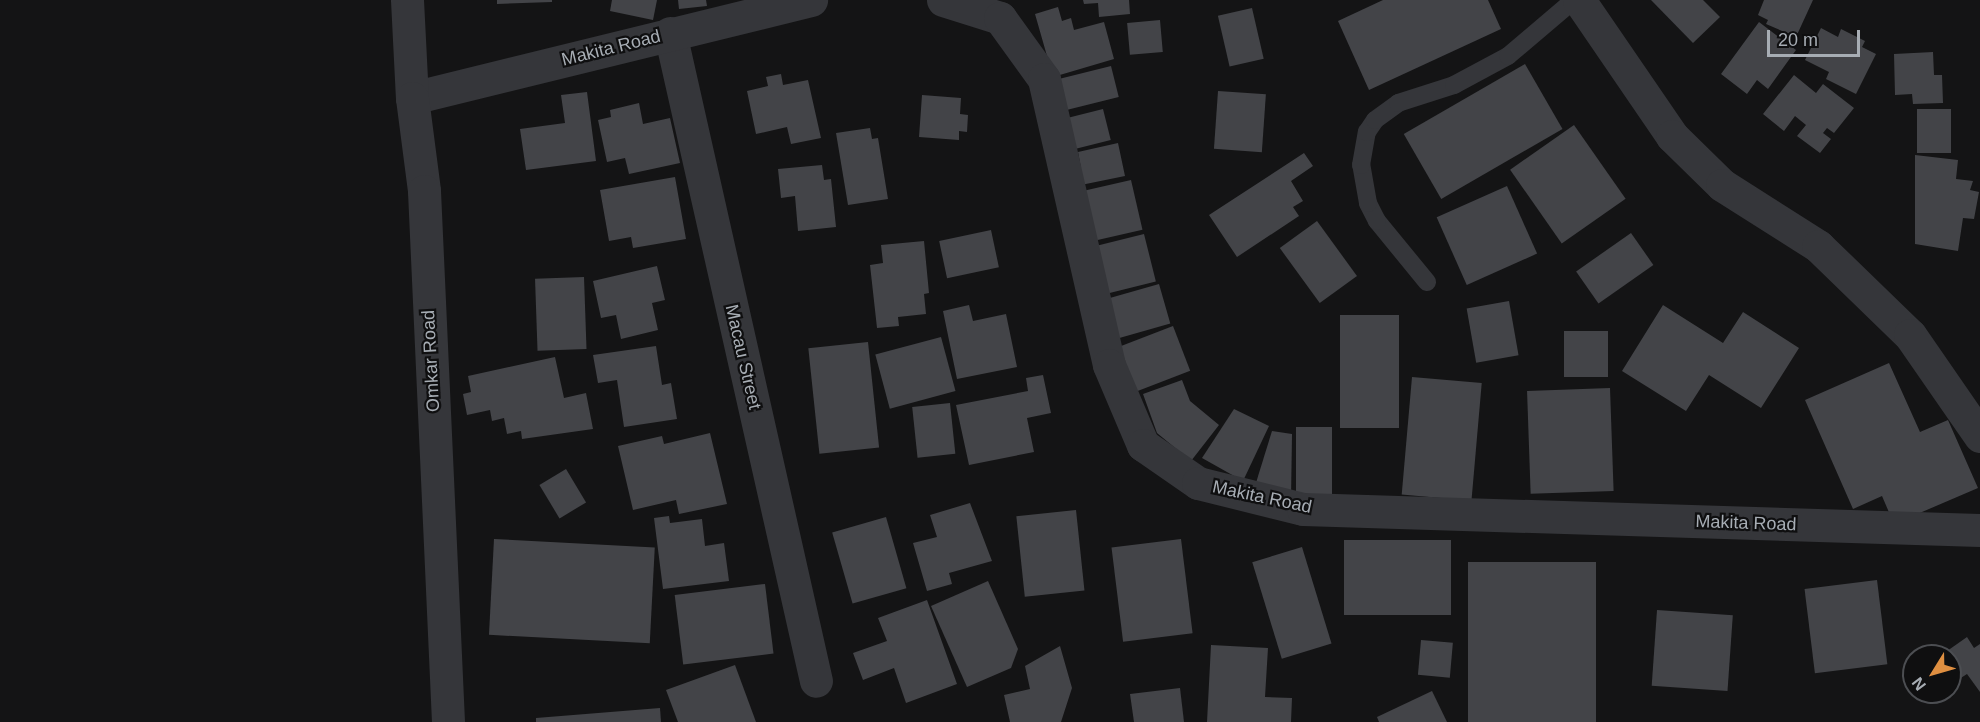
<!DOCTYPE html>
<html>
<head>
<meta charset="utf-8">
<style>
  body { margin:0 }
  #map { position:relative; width:1980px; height:722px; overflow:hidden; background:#141415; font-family:Helvetica,sans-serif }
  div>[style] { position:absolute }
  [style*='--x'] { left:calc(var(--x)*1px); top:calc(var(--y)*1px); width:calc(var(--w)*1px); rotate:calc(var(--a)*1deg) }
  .building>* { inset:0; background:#434448; transform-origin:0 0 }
  .service>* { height:18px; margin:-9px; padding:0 9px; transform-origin:9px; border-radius:9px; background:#35363a }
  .minor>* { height:33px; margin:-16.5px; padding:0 16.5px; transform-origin:16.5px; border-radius:16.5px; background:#35363a }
  .tertiary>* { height:33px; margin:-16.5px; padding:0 16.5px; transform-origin:16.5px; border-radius:16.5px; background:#35363a }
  span { translate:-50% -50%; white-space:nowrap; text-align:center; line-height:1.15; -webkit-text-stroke:4.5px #0f0f10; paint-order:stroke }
  .street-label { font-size:18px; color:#a7adb4 }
  .north { position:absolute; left:1902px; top:644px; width:60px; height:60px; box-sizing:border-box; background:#0f0f10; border:2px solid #4c4e52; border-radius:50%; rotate:233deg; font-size:16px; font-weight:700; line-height:24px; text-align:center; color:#a7adb4 }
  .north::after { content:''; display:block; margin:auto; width:21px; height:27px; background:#df8f41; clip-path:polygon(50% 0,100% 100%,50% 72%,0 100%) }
  .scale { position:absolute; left:1767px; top:30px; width:93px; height:27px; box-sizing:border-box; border:3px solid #a7adb4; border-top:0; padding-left:8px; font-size:18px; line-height:21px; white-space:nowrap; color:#a7adb4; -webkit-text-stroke:4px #0f0f10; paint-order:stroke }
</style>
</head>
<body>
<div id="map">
  <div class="building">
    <i style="clip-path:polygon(497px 0,552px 0,552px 2px,497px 4px)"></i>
    <i style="clip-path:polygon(612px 0,657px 0,653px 20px,610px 11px)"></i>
    <i style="clip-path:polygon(678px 0,706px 0,707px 6px,679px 9px)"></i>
    <i style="clip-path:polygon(1083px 0,1129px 0,1130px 14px,1099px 17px,1098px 3px,1084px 4px)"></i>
    <i style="clip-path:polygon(1383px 0,1488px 0,1501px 29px,1369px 90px,1338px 21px)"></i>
    <i style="clip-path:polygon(1651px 0,1703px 0,1720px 17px,1693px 43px)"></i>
    <i style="clip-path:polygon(1764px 0,1813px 0,1796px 37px,1766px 24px,1768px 20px,1758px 15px)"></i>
    <i style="clip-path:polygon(1058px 7px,1062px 21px,1071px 18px,1074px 30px,1104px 22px,1114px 59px,1053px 77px,1035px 14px)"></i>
    <i style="left:1252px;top:8px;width:52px;height:35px;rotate:77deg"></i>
    <i style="left:1160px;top:20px;width:32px;height:33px;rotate:85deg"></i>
    <i style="clip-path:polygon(1759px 22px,1796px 50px,1768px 89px,1757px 80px,1747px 94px,1721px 74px)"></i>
    <i style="clip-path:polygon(1821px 28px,1838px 37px,1841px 29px,1865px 41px,1862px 47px,1876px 54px,1856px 94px,1826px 79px,1829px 72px,1805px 60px)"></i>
    <i style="clip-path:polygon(1933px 52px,1934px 75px,1942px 75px,1943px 103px,1913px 104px,1912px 94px,1895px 95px,1894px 54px)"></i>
    <i style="left:1525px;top:64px;width:75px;height:140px;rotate:60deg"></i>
    <i style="left:1111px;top:66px;width:32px;height:60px;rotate:76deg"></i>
    <i style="clip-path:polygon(781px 74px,783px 85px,808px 80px,821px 138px,791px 144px,787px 127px,756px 134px,747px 91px,768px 86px,766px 77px)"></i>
    <i style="clip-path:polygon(1794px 75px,1816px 93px,1823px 84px,1854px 108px,1834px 133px,1827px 128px,1823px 133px,1831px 139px,1820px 153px,1797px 136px,1806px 125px,1795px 116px,1784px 131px,1763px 114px)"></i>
    <i style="left:1218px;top:91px;width:48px;height:58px;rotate:4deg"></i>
    <i style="clip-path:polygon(587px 92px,596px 161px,526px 170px,520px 129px,565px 123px,561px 95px)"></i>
    <i style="clip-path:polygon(922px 95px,961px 98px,960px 114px,968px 115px,967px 132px,959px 131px,959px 140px,919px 137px)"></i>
    <i style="clip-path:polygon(639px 103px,643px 124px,670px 118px,680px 163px,629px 174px,625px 158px,607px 162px,598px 120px,611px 117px,610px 110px)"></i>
    <i style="left:1103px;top:109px;width:32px;height:43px;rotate:76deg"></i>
    <i style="left:1917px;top:109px;width:34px;height:44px"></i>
    <i style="left:1574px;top:125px;width:90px;height:78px;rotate:55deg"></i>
    <i style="clip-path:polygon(870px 128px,872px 139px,878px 138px,888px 199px,848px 205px,836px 133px)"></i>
    <i style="clip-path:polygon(1118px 143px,1125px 176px,1076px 186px,1081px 168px,1078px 152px)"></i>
    <i style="clip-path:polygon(1304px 153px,1313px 166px,1291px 181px,1303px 201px,1293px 207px,1299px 216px,1237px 257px,1209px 215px)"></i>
    <i style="clip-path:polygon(1915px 155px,1958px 160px,1956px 179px,1973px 181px,1970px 190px,1979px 192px,1974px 219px,1963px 218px,1958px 251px,1915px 244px)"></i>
    <i style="clip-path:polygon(822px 165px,824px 180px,831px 179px,836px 227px,798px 231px,795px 196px,781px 198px,778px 169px)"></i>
    <i style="clip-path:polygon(675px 177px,686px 239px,633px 248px,631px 237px,609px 241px,600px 190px)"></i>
    <i style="left:1131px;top:180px;width:51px;height:55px;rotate:77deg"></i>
    <i style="left:1507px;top:186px;width:74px;height:77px;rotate:66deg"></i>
    <i style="left:1317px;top:221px;width:68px;height:46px;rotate:54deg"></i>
    <i style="left:991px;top:230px;width:38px;height:53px;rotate:78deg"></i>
    <i style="left:1631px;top:233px;width:39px;height:67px;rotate:55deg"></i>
    <i style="left:1144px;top:234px;width:49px;height:58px;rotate:76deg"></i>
    <i style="clip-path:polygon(924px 241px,929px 293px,924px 294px,926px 314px,898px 317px,899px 326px,877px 328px,870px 265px,883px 263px,881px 245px)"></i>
    <i style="clip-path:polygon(657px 266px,665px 300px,652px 303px,658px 330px,621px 339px,616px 315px,601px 318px,593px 281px)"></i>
    <i style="left:584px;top:277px;width:72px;height:49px;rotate:88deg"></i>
    <i style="left:1159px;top:284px;width:41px;height:63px;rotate:74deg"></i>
    <i style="left:1509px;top:301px;width:55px;height:43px;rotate:80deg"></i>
    <i style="clip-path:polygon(969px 305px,973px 321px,1006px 314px,1017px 367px,957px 379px,943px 311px)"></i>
    <i style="clip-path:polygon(1663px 305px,1723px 343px,1743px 312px,1799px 348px,1761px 408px,1709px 375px,1686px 411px,1622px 371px)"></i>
    <i style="left:1340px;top:315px;width:59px;height:113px"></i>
    <i style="left:1173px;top:326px;width:48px;height:66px;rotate:69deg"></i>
    <i style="left:1564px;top:331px;width:44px;height:46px"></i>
    <i style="left:941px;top:337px;width:56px;height:68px;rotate:75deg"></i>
    <i style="left:868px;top:342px;width:106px;height:60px;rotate:84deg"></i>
    <i style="clip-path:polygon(656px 346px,662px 385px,671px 383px,677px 419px,624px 427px,617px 380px,598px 383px,593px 355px)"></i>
    <i style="clip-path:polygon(555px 357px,564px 398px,586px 393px,593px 429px,522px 439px,521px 431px,507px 434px,504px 418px,492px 421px,490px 410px,467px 415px,463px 394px,471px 392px,468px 376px)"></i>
    <i style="clip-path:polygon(1889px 363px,1920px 432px,1948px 420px,1978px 488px,1894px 524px,1882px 496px,1853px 509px,1805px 400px)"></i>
    <i style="clip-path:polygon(1043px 375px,1051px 413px,1027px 418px,1034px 452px,969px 465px,956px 405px,1028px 391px,1026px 378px)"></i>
    <i style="left:1412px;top:377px;width:70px;height:118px;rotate:5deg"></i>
    <i style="clip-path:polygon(1182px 380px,1190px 401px,1219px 425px,1191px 461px,1157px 433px,1143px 394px)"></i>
    <i style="left:1610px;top:388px;width:103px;height:83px;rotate:88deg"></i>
    <i style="left:950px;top:403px;width:51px;height:38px;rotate:84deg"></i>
    <i style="clip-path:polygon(1234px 409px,1269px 426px,1243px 481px,1202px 458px)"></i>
    <i style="left:1296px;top:427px;width:36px;height:71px"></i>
    <i style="clip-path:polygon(1272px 431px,1292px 434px,1291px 498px,1255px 486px)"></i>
    <i style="clip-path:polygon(710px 433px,727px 504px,679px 514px,676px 500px,633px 510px,618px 446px,662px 436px,664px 444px)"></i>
    <i style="left:566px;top:469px;width:39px;height:31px;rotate:59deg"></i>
    <i style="clip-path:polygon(970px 503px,992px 561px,949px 573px,952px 584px,927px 591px,913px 543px,937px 537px,930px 515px)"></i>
    <i style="left:1076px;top:510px;width:81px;height:60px;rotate:84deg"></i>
    <i style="clip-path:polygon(669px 516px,670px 523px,702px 519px,705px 546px,724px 543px,729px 581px,663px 589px,654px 518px)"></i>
    <i style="left:886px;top:517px;width:74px;height:56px;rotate:74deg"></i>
    <i style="left:494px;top:539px;width:161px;height:96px;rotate:3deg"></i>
    <i style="left:1181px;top:539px;width:95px;height:70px;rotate:83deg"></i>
    <i style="left:1344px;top:540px;width:107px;height:75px"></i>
    <i style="left:1302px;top:547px;width:101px;height:52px;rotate:73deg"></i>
    <i style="left:1468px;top:562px;width:128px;height:160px"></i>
    <i style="left:1877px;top:580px;width:85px;height:73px;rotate:83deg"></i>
    <i style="clip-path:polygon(988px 581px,1018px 649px,1011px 668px,967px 687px,931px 606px)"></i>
    <i style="left:765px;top:584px;width:70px;height:91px;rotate:83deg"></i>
    <i style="clip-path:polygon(927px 600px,957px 684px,906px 703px,894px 668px,863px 680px,853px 653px,887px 641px,878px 618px)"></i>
    <i style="left:1657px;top:610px;width:76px;height:76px;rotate:4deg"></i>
    <i style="clip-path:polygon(1967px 637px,1974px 648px,1980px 644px,1980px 692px,1967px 674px,1950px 685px,1950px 656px,1940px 656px)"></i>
    <i style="left:1421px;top:640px;width:32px;height:35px;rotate:5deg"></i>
    <i style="clip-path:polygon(1211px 645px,1268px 648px,1265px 697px,1292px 698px,1291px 722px,1207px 722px)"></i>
    <i style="clip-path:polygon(1060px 646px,1072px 688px,1061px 722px,1010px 722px,1004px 695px,1030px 689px,1025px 666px)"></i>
    <i style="clip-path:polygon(735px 665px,756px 722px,678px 722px,666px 690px)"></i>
    <i style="clip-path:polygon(1180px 688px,1184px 722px,1134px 722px,1130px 694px)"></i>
    <i style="clip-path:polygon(1432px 691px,1447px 722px,1379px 722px,1377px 717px)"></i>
    <i style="clip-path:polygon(660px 708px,661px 722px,536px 722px,536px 718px)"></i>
  </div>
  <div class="service">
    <i style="--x:1427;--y:282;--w:79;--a:-129.3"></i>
    <i style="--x:1377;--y:221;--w:20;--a:-117"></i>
    <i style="--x:1368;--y:203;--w:39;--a:-100"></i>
    <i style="--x:1361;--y:165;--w:34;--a:-80"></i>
    <i style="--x:1367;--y:132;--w:14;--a:-56"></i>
    <i style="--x:1375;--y:120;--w:29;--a:-36"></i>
    <i style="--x:1398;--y:103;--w:59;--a:-17.8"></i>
    <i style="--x:1454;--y:85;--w:61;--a:-28.2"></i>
    <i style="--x:1508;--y:56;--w:87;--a:-40.3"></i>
  </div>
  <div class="minor">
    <i style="--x:943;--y:0;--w:60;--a:17.5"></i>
    <i style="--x:1000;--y:18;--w:75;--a:54.2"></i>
    <i style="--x:1044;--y:79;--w:293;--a:77.2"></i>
    <i style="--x:1109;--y:365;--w:87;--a:67"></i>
    <i style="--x:1143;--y:445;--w:67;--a:34.6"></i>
    <i style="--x:1198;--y:483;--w:108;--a:13.9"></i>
    <i style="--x:1303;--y:509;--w:677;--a:1.78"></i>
    <i style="--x:1579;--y:0;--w:165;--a:55.6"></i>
    <i style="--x:1672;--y:136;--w:70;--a:44.4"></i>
    <i style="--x:1722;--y:185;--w:114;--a:32.4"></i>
    <i style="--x:1818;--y:246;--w:128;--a:44.1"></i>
    <i style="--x:1910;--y:335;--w:123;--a:55.3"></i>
    <i style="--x:670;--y:33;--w:664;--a:77.3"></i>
    <i style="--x:412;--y:98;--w:411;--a:-13.8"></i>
  </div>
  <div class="tertiary">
    <i style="--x:407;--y:0;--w:98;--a:87.1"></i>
    <i style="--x:412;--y:98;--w:94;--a:82.6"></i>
    <i style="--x:424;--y:191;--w:532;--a:87.41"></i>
  </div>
  <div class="street-label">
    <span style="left:611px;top:48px;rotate:-14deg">Makita Road</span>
    <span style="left:743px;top:357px;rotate:77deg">Macau Street</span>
    <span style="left:431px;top:361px;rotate:-93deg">Omkar Road</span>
    <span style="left:1262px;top:497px;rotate:12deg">Makita Road</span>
    <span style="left:1746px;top:523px;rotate:2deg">Makita Road</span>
  </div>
  <div class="north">N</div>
  <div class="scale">20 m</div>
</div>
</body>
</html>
